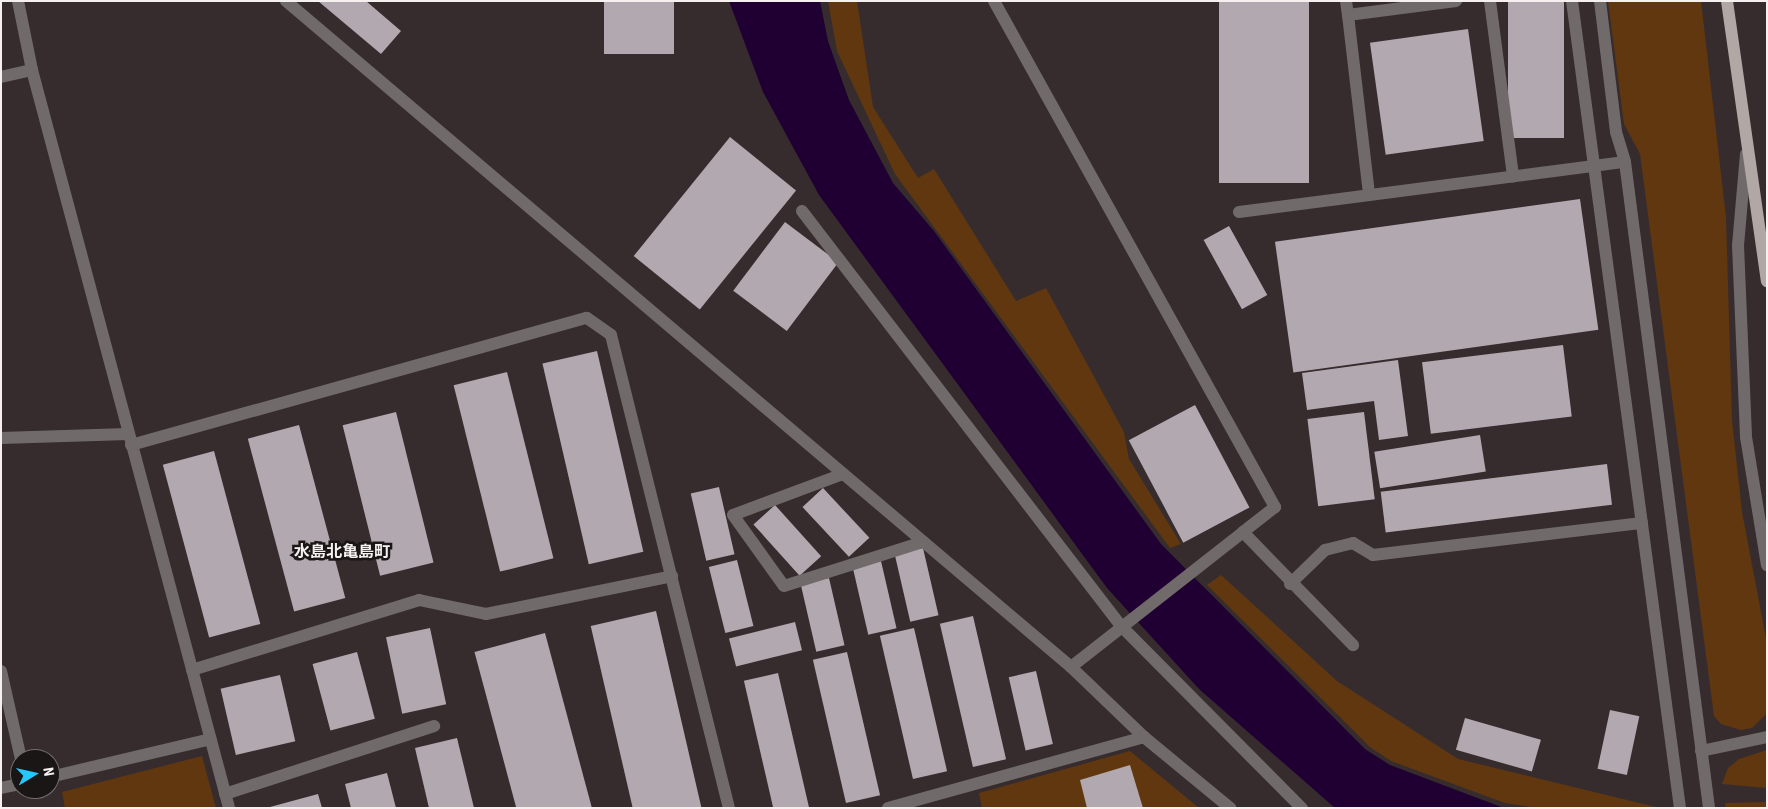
<!DOCTYPE html>
<html>
<head>
<meta charset="utf-8">
<style>
  body { margin:0 }
  #map { position:relative; width:1768px; height:809px; overflow:hidden; background:#362c2e; font-family:"Roboto Condensed","Noto Sans JP",sans-serif }
  div>[style] { position:absolute }
  [style*='--x'] { left:calc(var(--x)*1px); top:calc(var(--y)*1px); width:calc(var(--w)*1px); rotate:calc(var(--a)*1deg) }
  .green>* { inset:0; background:#61370f }
  .water>* { inset:0; background:#200033 }
  .building>* { inset:0; background:#b2a8af; transform-origin:0 0 }
  .minor>* { height:12px; margin:-6px; padding:0 6px; transform-origin:6px; border-radius:6px; background:#706b6a }
  .major>* { height:12px; margin:-6px; padding:0 6px; transform-origin:6px; border-radius:6px; background:#b1a7a5 }
  span { translate:-50% -50%; white-space:nowrap; text-align:center; line-height:1.15; -webkit-text-stroke:5px #1a1616; paint-order:stroke }
  .neighbourhood-label { font-size:16px; color:#f6f0f1; font-weight:700 }
  .frame { position:absolute; inset:0; border:2px solid #f6f0f1; pointer-events:none }
  .north { position:absolute; left:10px; top:749px; width:50px; height:50px; box-sizing:border-box; background:#1a1616; border:1px solid #726d6e; border-radius:50%; rotate:81deg; font-size:14px; font-weight:700; line-height:20px; text-align:center; color:#f6f0f1 }
  .north::after { content:''; display:block; margin:auto; width:18px; height:22px; background:#23c9fe; clip-path:polygon(50% 0,100% 100%,50% 72%,0 100%) }
</style>
</head>
<body>
<div id="map">
  <div class="green">
    <i style="clip-path:polygon(828px 1px,857px 1px,873px 107px,918px 178px,934px 169px,1016px 301px,1046px 288px,1124px 432px,1129px 459px,1181px 544px,1170px 548px,895px 174px,837px 51px)"></i>
    <i style="clip-path:polygon(1608px 1px,1701px 1px,1726px 217px,1732px 420px,1742px 512px,1767px 644px,1767px 713px,1752px 728px,1741px 730px,1721px 724px,1714px 716px,1640px 154px,1624px 124px)"></i>
    <i style="clip-path:polygon(1221px 575px,1337px 681px,1458px 759px,1660px 808px,1538px 808px,1505px 803px,1391px 761px,1370px 747px,1207px 585px)"></i>
    <i style="clip-path:polygon(1767px 750px,1767px 788px,1722px 784px,1728px 768px,1739px 759px)"></i>
    <i style="clip-path:polygon(1130px 751px,1199px 808px,982px 808px,979px 793px)"></i>
    <i style="clip-path:polygon(202px 756px,216px 808px,65px 808px,62px 792px)"></i>
    <i style="clip-path:polygon(1767px 802px,1767px 808px,1726px 808px,1725px 803px)"></i>
  </div>
  <div class="water">
    <i style="clip-path:polygon(729px 1px,820px 1px,828px 41px,849px 100px,893px 183px,934px 231px,1161px 544px,1365px 749px,1390px 765px,1504px 808px,1335px 808px,1199px 689px,1107px 588px,819px 195px,763px 92px)"></i>
  </div>
  <div class="building">
    <i style="clip-path:polygon(318px 1px,366px 1px,401px 31px,381px 54px)"></i>
    <i style="left:604px;top:1px;width:70px;height:53px"></i>
    <i style="left:1219px;top:1px;width:90px;height:182px"></i>
    <i style="left:1508px;top:1px;width:56px;height:137px"></i>
    <i style="left:1468px;top:29px;width:113px;height:99px;rotate:82deg"></i>
    <i style="left:730px;top:137px;width:85px;height:153px;rotate:39deg"></i>
    <i style="left:1580px;top:199px;width:132px;height:308px;rotate:82deg"></i>
    <i style="left:785px;top:222px;width:67px;height:86px;rotate:37deg"></i>
    <i style="left:1229px;top:226px;width:79px;height:29px;rotate:61deg"></i>
    <i style="left:1563px;top:345px;width:72px;height:142px;rotate:83deg"></i>
    <i style="left:597px;top:351px;width:206px;height:56px;rotate:77deg"></i>
    <i style="clip-path:polygon(1398px 360px,1408px 436px,1379px 440px,1374px 401px,1307px 410px,1302px 373px)"></i>
    <i style="left:507px;top:372px;width:192px;height:55px;rotate:76deg"></i>
    <i style="left:1195px;top:405px;width:116px;height:75px;rotate:62deg"></i>
    <i style="left:396px;top:412px;width:155px;height:55px;rotate:76deg"></i>
    <i style="left:1364px;top:412px;width:88px;height:57px;rotate:83deg"></i>
    <i style="left:299px;top:425px;width:179px;height:53px;rotate:75deg"></i>
    <i style="left:1480px;top:435px;width:37px;height:107px;rotate:81deg"></i>
    <i style="left:214px;top:451px;width:179px;height:53px;rotate:75deg"></i>
    <i style="left:1607px;top:464px;width:41px;height:228px;rotate:83deg"></i>
    <i style="left:719px;top:487px;width:69px;height:29px;rotate:77deg"></i>
    <i style="left:823px;top:488px;width:68px;height:28px;rotate:47deg"></i>
    <i style="left:775px;top:505px;width:69px;height:29px;rotate:48deg"></i>
    <i style="left:923px;top:548px;width:69px;height:29px;rotate:77deg"></i>
    <i style="left:737px;top:560px;width:68px;height:29px;rotate:76deg"></i>
    <i style="left:881px;top:561px;width:69px;height:29px;rotate:77deg"></i>
    <i style="left:829px;top:578px;width:69px;height:29px;rotate:77deg"></i>
    <i style="left:656px;top:611px;width:203px;height:67px;rotate:77deg"></i>
    <i style="left:973px;top:616px;width:147px;height:34px;rotate:77deg"></i>
    <i style="left:795px;top:622px;width:29px;height:68px;rotate:76deg"></i>
    <i style="left:430px;top:628px;width:78px;height:45px;rotate:78deg"></i>
    <i style="left:914px;top:628px;width:147px;height:35px;rotate:77deg"></i>
    <i style="left:545px;top:633px;width:181px;height:73px;rotate:75deg"></i>
    <i style="left:357px;top:652px;width:69px;height:46px;rotate:75deg"></i>
    <i style="left:847px;top:652px;width:147px;height:35px;rotate:77deg"></i>
    <i style="left:1036px;top:671px;width:75px;height:28px;rotate:77deg"></i>
    <i style="left:778px;top:673px;width:139px;height:35px;rotate:77deg"></i>
    <i style="left:280px;top:675px;width:68px;height:61px;rotate:77deg"></i>
    <i style="left:1610px;top:710px;width:30px;height:60px;rotate:12deg"></i>
    <i style="left:1465px;top:718px;width:79px;height:33px;rotate:16deg"></i>
    <i style="clip-path:polygon(457px 738px,474px 808px,429px 808px,415px 748px)"></i>
    <i style="clip-path:polygon(1130px 765px,1143px 808px,1087px 808px,1080px 780px)"></i>
    <i style="clip-path:polygon(387px 773px,396px 808px,351px 808px,345px 784px)"></i>
    <i style="clip-path:polygon(318px 794px,322px 808px,270px 808px,270px 807px)"></i>
  </div>
  <div class="minor">
    <i style="--x:18;--y:1;--w:70;--a:78.5"></i>
    <i style="--x:32;--y:70;--w:764;--a:75.05"></i>
    <i style="--x:286;--y:1;--w:1029;--a:40.31"></i>
    <i style="--x:1071;--y:667;--w:101;--a:43.8"></i>
    <i style="--x:1144;--y:737;--w:112;--a:39.5"></i>
    <i style="--x:994;--y:1;--w:579;--a:60.96"></i>
    <i style="--x:1275;--y:507;--w:41;--a:142"></i>
    <i style="--x:1243;--y:532;--w:158;--a:45.8"></i>
    <i style="--x:1346;--y:1;--w:14;--a:82"></i>
    <i style="--x:1348;--y:15;--w:109;--a:-7.4"></i>
    <i style="--x:1490;--y:1;--w:177;--a:82.5"></i>
    <i style="--x:1572;--y:1;--w:814;--a:82.38"></i>
    <i style="--x:1600;--y:1;--w:132;--a:83"></i>
    <i style="--x:1616;--y:132;--w:31;--a:73"></i>
    <i style="--x:1625;--y:162;--w:651;--a:82.59"></i>
    <i style="--x:1348;--y:15;--w:181;--a:83.3"></i>
    <i style="--x:1;--y:77;--w:32;--a:-13"></i>
    <i style="--x:1746;--y:154;--w:91;--a:95"></i>
    <i style="--x:1738;--y:245;--w:192;--a:87.6"></i>
    <i style="--x:1746;--y:437;--w:130;--a:80.7"></i>
    <i style="--x:802;--y:211;--w:523;--a:52.45"></i>
    <i style="--x:1121;--y:626;--w:257;--a:45.2"></i>
    <i style="--x:1239;--y:212;--w:389;--a:-7.4"></i>
    <i style="--x:1;--y:438;--w:127;--a:-1.8"></i>
    <i style="--x:131;--y:445;--w:473;--a:-15.6"></i>
    <i style="--x:587;--y:318;--w:29;--a:35"></i>
    <i style="--x:611;--y:335;--w:487;--a:76"></i>
    <i style="--x:843;--y:474;--w:117;--a:159.6"></i>
    <i style="--x:733;--y:515;--w:87;--a:54.3"></i>
    <i style="--x:784;--y:586;--w:146;--a:-17.6"></i>
    <i style="--x:1290;--y:584;--w:49;--a:-44.2"></i>
    <i style="--x:1325;--y:550;--w:29;--a:-14"></i>
    <i style="--x:1353;--y:543;--w:23;--a:31"></i>
    <i style="--x:1373;--y:555;--w:271;--a:-6.8"></i>
    <i style="--x:1071;--y:667;--w:219;--a:-38.1"></i>
    <i style="--x:192;--y:670;--w:238;--a:-17.1"></i>
    <i style="--x:419;--y:600;--w:68;--a:11.8"></i>
    <i style="--x:486;--y:614;--w:190;--a:-11.5"></i>
    <i style="--x:1;--y:671;--w:90;--a:77.2"></i>
    <i style="--x:1701;--y:751;--w:67;--a:-12"></i>
    <i style="--x:50;--y:777;--w:165;--a:-13.3"></i>
    <i style="--x:1;--y:788;--w:19;--a:-12"></i>
    <i style="--x:225;--y:794;--w:220;--a:-18"></i>
    <i style="--x:888;--y:808;--w:266;--a:-15.5"></i>
  </div>
  <div class="major">
    <i style="--x:1727;--y:1;--w:283;--a:81.9"></i>
  </div>
  <div class="neighbourhood-label">
    <span style="left:342px;top:552px">水島北亀島町</span>
  </div>
  <div class="frame"></div>
  <div class="north">N</div>
</div>
</body>
</html>
